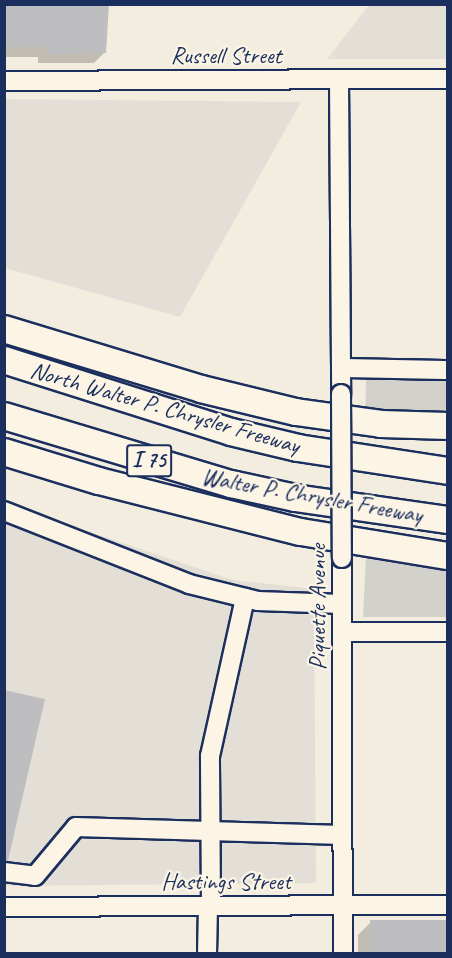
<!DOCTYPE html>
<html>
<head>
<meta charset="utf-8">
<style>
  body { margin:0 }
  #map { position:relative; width:452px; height:958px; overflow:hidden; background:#f3ede0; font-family:Caveat,sans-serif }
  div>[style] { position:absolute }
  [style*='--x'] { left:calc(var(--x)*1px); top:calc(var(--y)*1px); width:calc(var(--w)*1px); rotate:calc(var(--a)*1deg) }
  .built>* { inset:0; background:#e3dfd6 }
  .green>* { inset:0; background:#d3d1cc; transform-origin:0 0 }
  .shadow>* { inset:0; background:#0003 }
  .building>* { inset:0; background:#bebec0; transform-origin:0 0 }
  .roads { filter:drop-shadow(2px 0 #1b2f5e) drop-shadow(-2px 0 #1b2f5e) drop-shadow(0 2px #1b2f5e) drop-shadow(0 -2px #1b2f5e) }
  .minor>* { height:18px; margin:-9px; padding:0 9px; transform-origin:9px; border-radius:9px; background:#fcf5e5 }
  .highway>* { height:26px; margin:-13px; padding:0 13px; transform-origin:13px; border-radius:13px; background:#fcf5e5 }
  .bridges { filter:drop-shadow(2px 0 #1b2f5e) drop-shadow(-2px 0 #1b2f5e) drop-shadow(0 2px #1b2f5e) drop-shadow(0 -2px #1b2f5e) }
  .minor-bridge>* { height:18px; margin:-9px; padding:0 9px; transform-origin:9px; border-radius:9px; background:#fcf5e5 }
  span { translate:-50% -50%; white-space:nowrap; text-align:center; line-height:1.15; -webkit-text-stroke:4.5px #fcf5e5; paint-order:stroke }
  .shield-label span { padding:2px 4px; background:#fcf5e5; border:2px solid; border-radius:4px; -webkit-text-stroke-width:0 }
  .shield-label { font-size:22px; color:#1b2f5e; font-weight:700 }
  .street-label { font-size:24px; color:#1b2f5e }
  .frame { position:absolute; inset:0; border:6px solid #1b2f5e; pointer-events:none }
</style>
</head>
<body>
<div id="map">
  <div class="built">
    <i style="clip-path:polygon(369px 5px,447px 5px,447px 59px,327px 59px)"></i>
    <i style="clip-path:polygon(5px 99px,301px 102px,180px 317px,5px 268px)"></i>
    <i style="clip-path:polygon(4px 503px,233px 580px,314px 589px,316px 883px,5px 886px)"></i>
  </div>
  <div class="green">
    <i style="left:366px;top:376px;width:81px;height:34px;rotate:1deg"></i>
    <i style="clip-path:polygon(366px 555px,447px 570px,447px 617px,363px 617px)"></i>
  </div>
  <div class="shadow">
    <i style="clip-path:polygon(4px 4px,118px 4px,107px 6px,104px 53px,94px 63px,38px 63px,38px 57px,4px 57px)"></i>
    <i style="clip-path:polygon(371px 922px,448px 954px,358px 954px,358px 935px)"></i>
  </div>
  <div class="building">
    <i style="clip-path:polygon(4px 4px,109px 4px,106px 53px,47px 54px,47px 47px,6px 47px)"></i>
    <i style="clip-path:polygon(4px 690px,45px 699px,7px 865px,4px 864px)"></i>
    <i style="left:370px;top:920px;width:78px;height:34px"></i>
  </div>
  <div class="roads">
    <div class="minor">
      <i style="--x:339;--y:80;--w:314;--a:89.6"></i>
      <i style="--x:4;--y:81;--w:444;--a:-0.3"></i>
      <i style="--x:341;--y:368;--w:107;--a:1.1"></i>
      <i style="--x:4;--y:511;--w:199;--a:21.5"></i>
      <i style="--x:189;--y:584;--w:71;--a:13.8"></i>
      <i style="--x:258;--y:601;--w:84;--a:2"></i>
      <i style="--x:342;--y:558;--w:396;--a:89.9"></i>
      <i style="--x:342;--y:632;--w:106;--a:0"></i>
      <i style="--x:4;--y:872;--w:31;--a:7"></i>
      <i style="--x:35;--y:876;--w:64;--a:-50.1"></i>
      <i style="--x:76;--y:827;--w:266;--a:1.7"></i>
      <i style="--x:211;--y:906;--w:150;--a:-90.4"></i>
      <i style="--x:210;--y:756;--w:162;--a:-77.5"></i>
      <i style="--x:4;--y:907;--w:444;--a:-0.3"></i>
      <i style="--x:207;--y:954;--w:48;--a:-88.8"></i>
    </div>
    <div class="highway">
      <i style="--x:4;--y:329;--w:206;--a:16.9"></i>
      <i style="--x:201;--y:389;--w:98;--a:13.6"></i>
      <i style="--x:296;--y:412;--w:86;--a:8"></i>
      <i style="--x:381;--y:424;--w:67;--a:1.7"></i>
      <i style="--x:4;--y:360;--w:238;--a:17.6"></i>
      <i style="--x:231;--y:432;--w:69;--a:13.4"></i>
      <i style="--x:298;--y:448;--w:152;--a:8.7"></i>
      <i style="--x:4;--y:416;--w:237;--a:16.7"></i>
      <i style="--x:231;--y:484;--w:66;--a:12.3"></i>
      <i style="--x:295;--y:498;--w:155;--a:8.2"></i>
      <i style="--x:4;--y:452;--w:99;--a:17"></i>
      <i style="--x:99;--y:481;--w:208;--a:14.2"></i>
      <i style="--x:301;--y:532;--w:149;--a:9.3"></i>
    </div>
  </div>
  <div class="bridges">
    <div class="minor-bridge">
      <i style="--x:341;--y:394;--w:164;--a:89.7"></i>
    </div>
  </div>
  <div class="shield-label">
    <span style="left:149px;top:461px">I 75</span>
  </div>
  <div class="street-label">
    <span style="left:226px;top:56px">Russell Street</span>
    <span style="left:165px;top:408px;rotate:16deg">North Walter P. Chrysler Freeway</span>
    <span style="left:312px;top:496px;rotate:10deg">Walter P. Chrysler Freeway</span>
    <span style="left:318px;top:607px;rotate:-90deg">Piquette Avenue</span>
    <span style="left:226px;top:882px">Hastings Street</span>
  </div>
  <div class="frame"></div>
</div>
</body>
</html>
